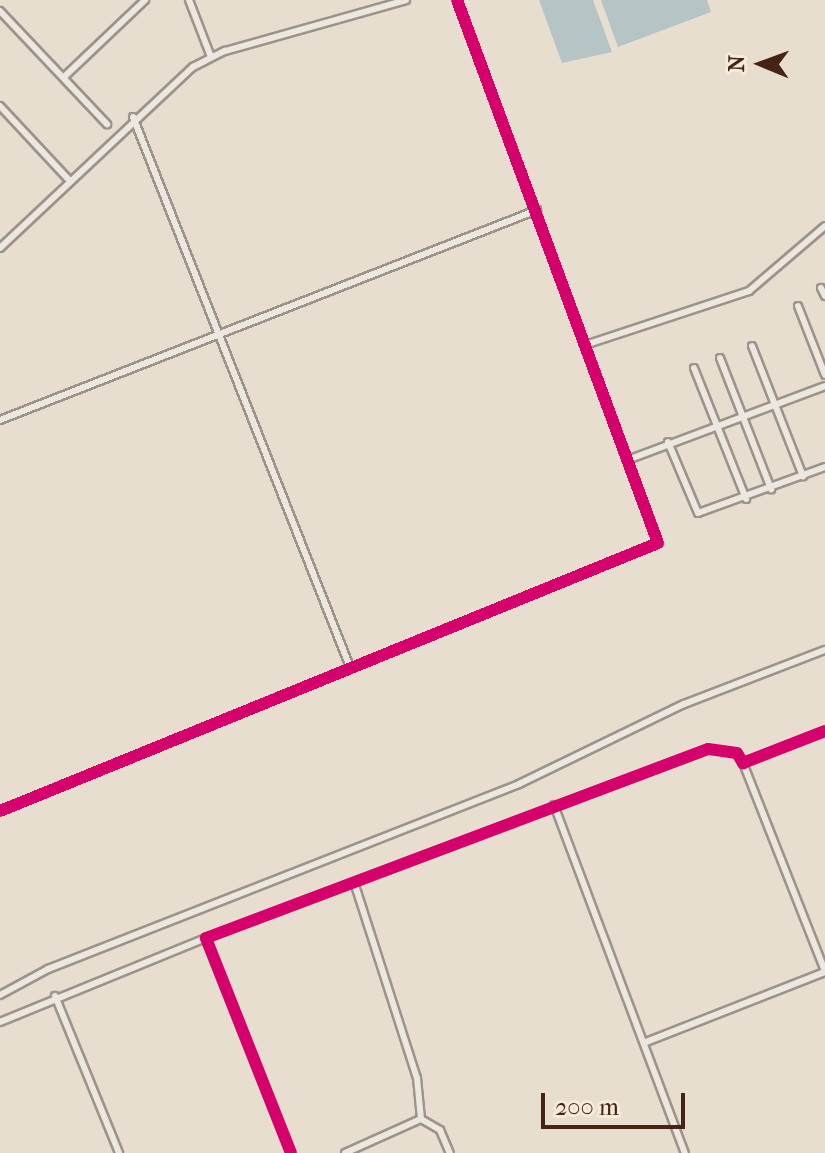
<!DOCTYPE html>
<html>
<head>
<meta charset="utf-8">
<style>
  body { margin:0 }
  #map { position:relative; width:825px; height:1153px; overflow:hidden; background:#e7ded0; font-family:"IM FELL French Canon",serif }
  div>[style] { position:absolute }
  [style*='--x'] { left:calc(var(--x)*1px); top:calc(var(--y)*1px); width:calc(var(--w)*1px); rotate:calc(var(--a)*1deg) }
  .water>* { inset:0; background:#b7c4c6 }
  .roads { filter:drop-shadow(2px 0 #9d9389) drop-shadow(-2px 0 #9d9389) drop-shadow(0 2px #9d9389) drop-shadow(0 -2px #9d9389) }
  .minor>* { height:6px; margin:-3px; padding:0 3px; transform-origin:3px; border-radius:3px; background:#ece7e0 }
  .cycleway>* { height:12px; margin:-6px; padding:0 6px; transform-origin:6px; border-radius:6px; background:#d6006c }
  span { translate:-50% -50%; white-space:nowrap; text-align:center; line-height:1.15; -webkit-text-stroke:8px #f6eada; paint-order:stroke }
  .north { position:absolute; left:721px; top:24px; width:80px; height:80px; -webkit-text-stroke:6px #f6eada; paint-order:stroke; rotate:271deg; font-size:22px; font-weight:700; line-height:32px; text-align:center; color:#462312 }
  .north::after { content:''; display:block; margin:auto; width:28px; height:36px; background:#462312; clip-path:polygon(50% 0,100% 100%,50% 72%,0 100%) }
  .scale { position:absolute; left:541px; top:1093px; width:144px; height:36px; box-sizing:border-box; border:4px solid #462312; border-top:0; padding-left:10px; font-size:24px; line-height:28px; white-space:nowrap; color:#462312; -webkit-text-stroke:6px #f6eada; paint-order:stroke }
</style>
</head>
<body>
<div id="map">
  <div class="water">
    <i style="clip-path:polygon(539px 0,593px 0,612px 52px,562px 63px)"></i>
    <i style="clip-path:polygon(601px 0,707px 0,711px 12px,618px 47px)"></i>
  </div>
  <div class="roads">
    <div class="minor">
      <i style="--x:189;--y:0;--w:61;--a:68.9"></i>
      <i style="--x:0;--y:11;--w:156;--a:46.6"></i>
      <i style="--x:64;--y:77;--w:112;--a:-43.5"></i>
      <i style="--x:0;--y:106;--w:100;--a:47"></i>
      <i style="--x:133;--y:117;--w:591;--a:68.47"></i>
      <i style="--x:0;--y:248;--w:265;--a:-43.2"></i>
      <i style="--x:193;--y:67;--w:36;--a:-27"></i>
      <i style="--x:225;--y:51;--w:188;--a:-15.7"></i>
      <i style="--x:821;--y:288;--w:9;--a:63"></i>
      <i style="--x:798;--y:306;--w:74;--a:68.6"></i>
      <i style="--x:585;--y:345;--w:173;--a:-18.2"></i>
      <i style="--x:749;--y:291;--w:100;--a:-40.5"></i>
      <i style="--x:752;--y:346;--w:140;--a:68.6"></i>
      <i style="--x:720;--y:358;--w:141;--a:68.7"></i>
      <i style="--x:694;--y:368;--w:141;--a:68.3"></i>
      <i style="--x:0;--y:420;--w:577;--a:-21.36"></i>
      <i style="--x:668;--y:442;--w:77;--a:67.1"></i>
      <i style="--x:698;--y:513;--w:135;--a:-19.9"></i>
      <i style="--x:630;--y:459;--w:208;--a:-20.5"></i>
      <i style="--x:743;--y:763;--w:224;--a:68.5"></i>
      <i style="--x:554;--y:805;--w:372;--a:69.4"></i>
      <i style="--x:0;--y:811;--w:710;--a:-22.16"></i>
      <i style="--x:658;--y:543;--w:579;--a:-110.31"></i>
      <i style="--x:354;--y:882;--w:206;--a:72.2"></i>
      <i style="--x:417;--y:1078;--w:41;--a:84.4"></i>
      <i style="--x:0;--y:995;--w:55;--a:-28.4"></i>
      <i style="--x:48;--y:969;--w:506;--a:-21.44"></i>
      <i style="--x:519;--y:784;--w:183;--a:-25.9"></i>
      <i style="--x:684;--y:704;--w:151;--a:-21"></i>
      <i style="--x:55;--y:996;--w:170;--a:67.8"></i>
      <i style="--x:0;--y:1022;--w:222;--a:-22.2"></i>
      <i style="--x:646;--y:1042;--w:192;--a:-21.4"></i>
      <i style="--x:421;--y:1119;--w:22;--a:30"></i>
      <i style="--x:440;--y:1130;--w:25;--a:67"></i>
      <i style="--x:291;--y:1153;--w:231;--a:-111.6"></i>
      <i style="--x:206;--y:938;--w:536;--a:-20.63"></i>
      <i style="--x:708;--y:749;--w:29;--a:8"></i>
      <i style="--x:737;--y:753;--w:12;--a:59"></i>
      <i style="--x:743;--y:763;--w:88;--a:-21.3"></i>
      <i style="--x:345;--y:1153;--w:83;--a:-24.1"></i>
    </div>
  </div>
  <div class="cycleway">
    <i style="--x:0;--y:811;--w:710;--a:-22.16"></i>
    <i style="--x:658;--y:543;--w:579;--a:-110.31"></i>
    <i style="--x:291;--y:1153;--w:231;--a:-111.6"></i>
    <i style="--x:206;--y:938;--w:536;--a:-20.63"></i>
    <i style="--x:708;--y:749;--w:29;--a:8"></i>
    <i style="--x:737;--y:753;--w:12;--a:59"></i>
    <i style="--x:743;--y:763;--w:88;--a:-21.3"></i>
  </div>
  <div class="north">N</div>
  <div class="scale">200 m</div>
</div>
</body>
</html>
